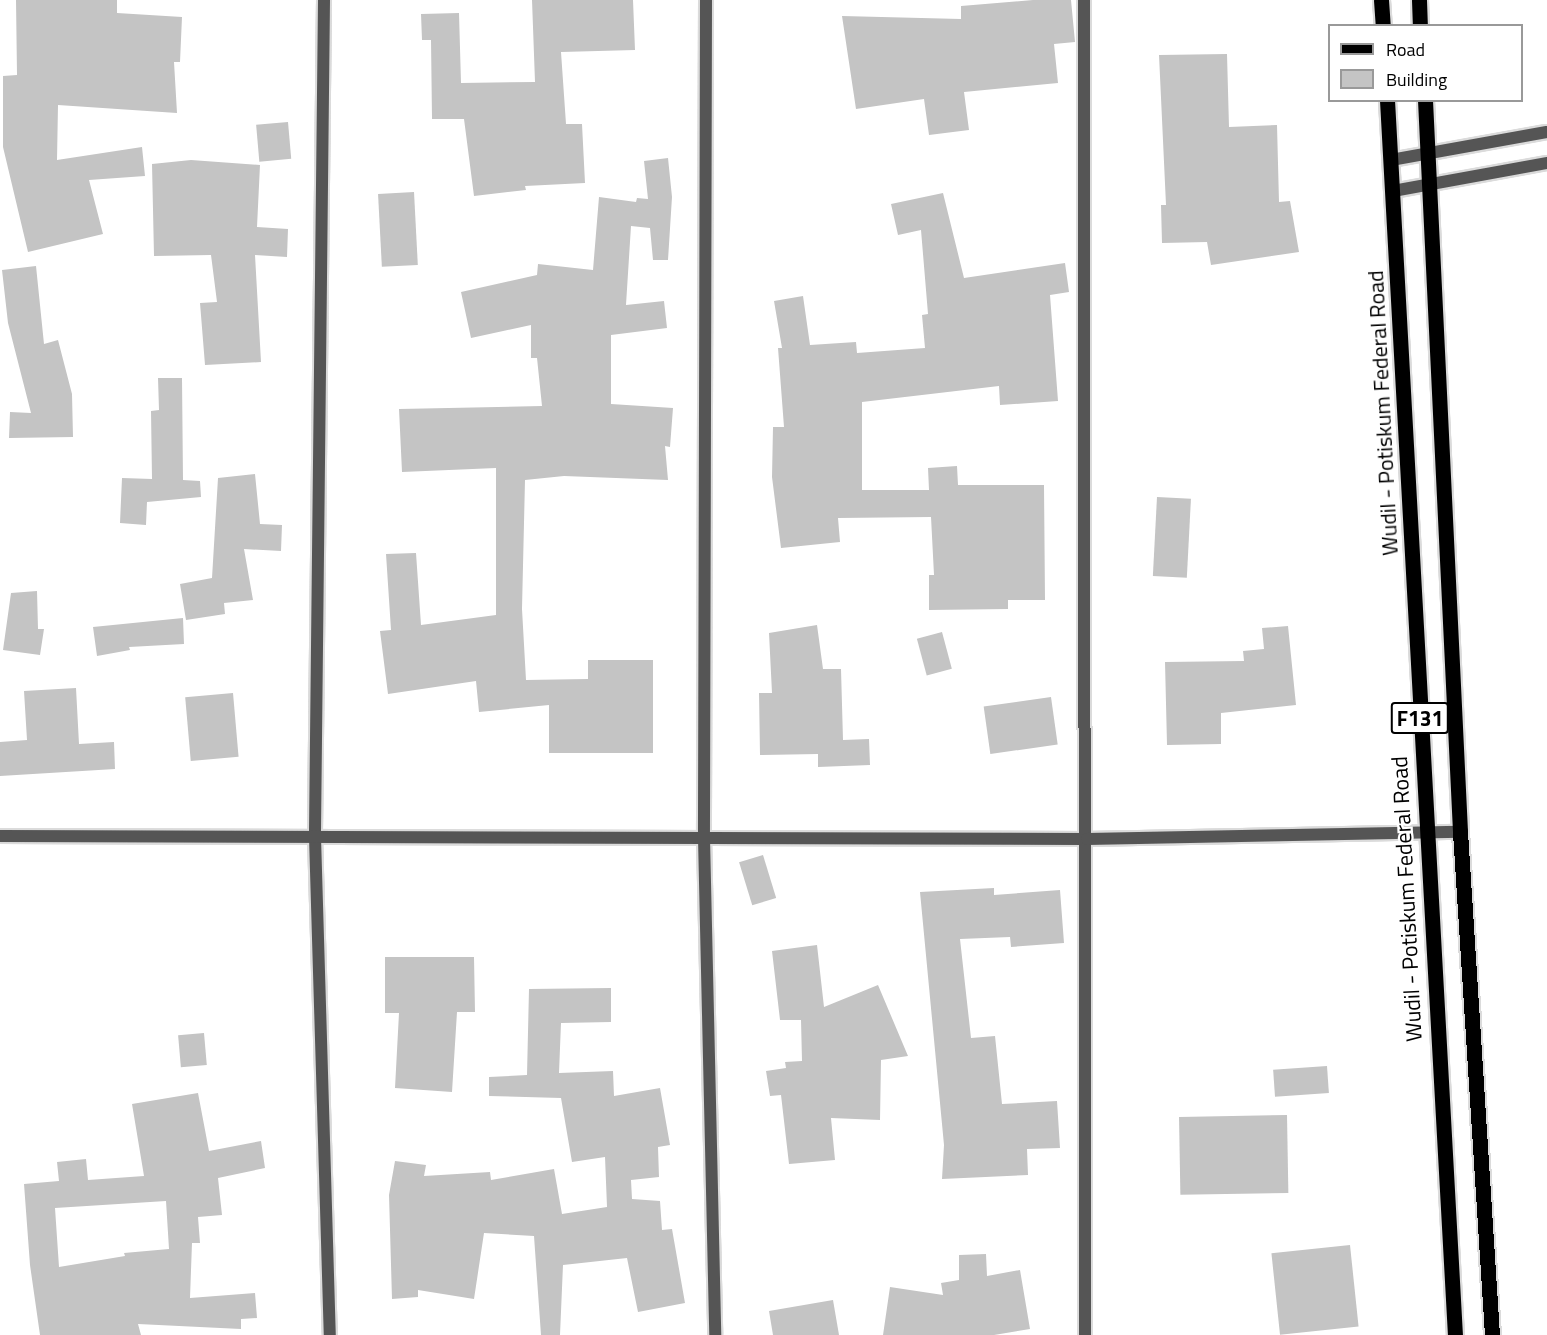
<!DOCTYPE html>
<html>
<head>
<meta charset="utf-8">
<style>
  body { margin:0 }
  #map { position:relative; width:1547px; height:1335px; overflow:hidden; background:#fff; font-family:"Titillium Web",sans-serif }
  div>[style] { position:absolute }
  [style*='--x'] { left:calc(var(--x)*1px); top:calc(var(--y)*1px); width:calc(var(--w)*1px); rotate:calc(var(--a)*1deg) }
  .building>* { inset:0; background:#c4c4c4; transform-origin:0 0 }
  .roads { filter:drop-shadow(2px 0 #dbdbdb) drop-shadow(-2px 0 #dbdbdb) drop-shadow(0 2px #dbdbdb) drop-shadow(0 -2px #dbdbdb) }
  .street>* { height:12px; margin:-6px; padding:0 6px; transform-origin:6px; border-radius:6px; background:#555 }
  .primary>* { height:15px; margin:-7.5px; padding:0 7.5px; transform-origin:7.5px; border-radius:7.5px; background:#000 }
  span { translate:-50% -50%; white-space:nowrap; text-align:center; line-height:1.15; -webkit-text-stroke:4.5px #fff; paint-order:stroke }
  .shield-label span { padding:2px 4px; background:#fff; border:2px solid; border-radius:4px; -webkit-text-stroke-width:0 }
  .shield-label { font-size:21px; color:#000; font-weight:700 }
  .street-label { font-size:22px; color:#000 }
  .legend { position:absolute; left:1328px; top:24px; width:195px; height:78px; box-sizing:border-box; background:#fff; border:2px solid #999; margin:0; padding:8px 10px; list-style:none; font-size:18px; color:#000 }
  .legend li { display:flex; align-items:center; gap:12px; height:30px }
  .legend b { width:30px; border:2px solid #999 }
</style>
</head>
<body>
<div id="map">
  <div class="building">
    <i style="clip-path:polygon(16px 0,117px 0,117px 13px,182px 17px,180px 62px,174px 62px,177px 113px,58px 105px,57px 160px,142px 147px,145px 176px,89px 180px,103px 234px,28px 252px,3px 147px,3px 76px,17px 75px)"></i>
    <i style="clip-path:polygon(532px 0,633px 0,635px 50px,561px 52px,566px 124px,582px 124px,585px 183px,525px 186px,526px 190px,474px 196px,464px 119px,432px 119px,431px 40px,422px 40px,421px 14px,459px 13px,461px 83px,535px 82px)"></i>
    <i style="clip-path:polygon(1033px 0,1071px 0,1075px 42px,1054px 44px,1058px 83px,964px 92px,969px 130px,929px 135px,924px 99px,856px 109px,842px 16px,961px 19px,961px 6px)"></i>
    <i style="clip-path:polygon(1227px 54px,1229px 127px,1277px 125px,1279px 202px,1290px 201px,1299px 252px,1211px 265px,1207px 242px,1162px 243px,1161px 205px,1166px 205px,1159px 55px)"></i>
    <i style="left:288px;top:122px;width:37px;height:32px;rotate:85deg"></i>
    <i style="clip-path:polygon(668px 158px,672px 197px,668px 260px,653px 260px,650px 228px,631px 226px,626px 305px,664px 301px,667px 328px,611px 335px,611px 404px,673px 408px,670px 447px,665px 446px,668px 480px,564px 476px,525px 480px,522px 609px,526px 680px,588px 679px,588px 660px,653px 660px,653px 753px,549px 753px,549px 705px,479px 712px,476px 681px,388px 694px,380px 631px,391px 630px,386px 554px,416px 553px,421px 625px,496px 615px,496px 468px,402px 472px,399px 409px,542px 406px,537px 358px,531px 358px,531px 325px,471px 338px,461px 292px,537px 275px,538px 264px,593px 270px,599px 197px,636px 202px,637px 198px,648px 199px,644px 161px)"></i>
    <i style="clip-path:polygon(191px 160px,260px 165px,257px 227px,288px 229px,287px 257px,255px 255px,261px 362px,205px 365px,200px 303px,217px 302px,211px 255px,154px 256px,152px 164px)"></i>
    <i style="left:414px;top:192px;width:73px;height:36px;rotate:87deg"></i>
    <i style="clip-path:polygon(943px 193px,964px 278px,1065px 263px,1069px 292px,1050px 295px,1058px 401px,1000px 405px,999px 386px,862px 402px,862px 490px,929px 490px,928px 468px,957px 466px,958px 485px,1044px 485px,1045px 600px,1008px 600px,1008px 609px,929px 610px,929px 575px,934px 575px,931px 517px,838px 518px,840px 542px,781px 548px,772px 477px,773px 427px,784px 427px,778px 348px,782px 348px,774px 301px,803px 296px,810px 345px,856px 342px,857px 353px,925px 348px,922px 315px,928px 314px,921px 230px,898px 235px,891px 204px)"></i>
    <i style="clip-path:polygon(36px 266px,44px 344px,58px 340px,72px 394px,73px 437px,9px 438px,10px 412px,31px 413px,8px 323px,2px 270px)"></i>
    <i style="clip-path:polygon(158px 378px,182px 378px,183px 480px,200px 481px,201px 497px,147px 502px,146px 525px,120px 523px,122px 478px,152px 479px,151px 411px,159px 410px)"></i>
    <i style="clip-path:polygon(255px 474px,260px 524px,282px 525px,281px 551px,244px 549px,253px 600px,224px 603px,225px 614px,186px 620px,180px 584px,212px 578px,218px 478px)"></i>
    <i style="left:1157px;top:497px;width:34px;height:79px;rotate:3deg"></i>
    <i style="clip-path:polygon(37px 591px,38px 629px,44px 629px,40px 655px,3px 650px,11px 593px)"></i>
    <i style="clip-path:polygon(183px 618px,184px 644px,129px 647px,130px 650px,97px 656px,93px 627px)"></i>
    <i style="clip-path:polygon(817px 625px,823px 669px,841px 669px,843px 740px,869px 739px,870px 765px,818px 767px,818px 754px,760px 755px,759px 693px,772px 693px,769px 633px)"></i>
    <i style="clip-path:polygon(1288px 626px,1296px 705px,1221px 713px,1221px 744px,1167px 745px,1165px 662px,1244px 661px,1243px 651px,1264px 649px,1262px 628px)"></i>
    <i style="left:942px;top:632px;width:38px;height:26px;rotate:75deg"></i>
    <i style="clip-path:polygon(76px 688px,79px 744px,114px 742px,115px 769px,0 776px,0 742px,27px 740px,24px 691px)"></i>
    <i style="left:233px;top:693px;width:64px;height:48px;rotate:85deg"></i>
    <i style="left:1051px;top:697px;width:48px;height:68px;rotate:82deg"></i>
    <i style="left:763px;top:855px;width:45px;height:25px;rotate:73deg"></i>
    <i style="clip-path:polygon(994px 888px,994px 895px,1060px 890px,1064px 943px,1011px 947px,1010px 937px,960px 939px,971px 1038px,995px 1036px,1002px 1104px,1057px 1101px,1060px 1148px,1027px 1149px,1028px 1175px,942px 1179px,944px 1145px,920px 892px)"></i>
    <i style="clip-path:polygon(817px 945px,824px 1007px,878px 985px,908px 1056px,881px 1060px,880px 1120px,831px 1118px,835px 1160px,789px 1164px,781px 1095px,770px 1096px,766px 1071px,786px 1068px,785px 1062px,802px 1061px,801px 1020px,780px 1020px,772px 951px)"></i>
    <i style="clip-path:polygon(385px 957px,474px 957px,475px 1012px,457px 1012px,452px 1092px,395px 1088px,399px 1013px,385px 1013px)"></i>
    <i style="clip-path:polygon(611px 988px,611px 1022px,561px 1023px,559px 1073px,613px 1071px,614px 1096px,660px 1088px,670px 1145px,658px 1147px,659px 1177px,631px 1180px,632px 1199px,660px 1201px,662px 1230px,672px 1229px,685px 1303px,638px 1312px,627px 1258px,563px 1265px,560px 1335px,541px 1335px,534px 1236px,484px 1233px,474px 1299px,418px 1290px,418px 1297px,392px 1299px,389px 1195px,395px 1161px,426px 1165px,424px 1176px,490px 1172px,491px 1180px,554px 1169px,562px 1214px,607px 1207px,605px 1157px,572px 1162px,561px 1098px,489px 1096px,489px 1077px,527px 1075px,529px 989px)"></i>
    <i style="left:204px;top:1033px;width:32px;height:26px;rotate:85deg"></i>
    <i style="left:1327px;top:1066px;width:27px;height:54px;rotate:86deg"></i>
    <i style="clip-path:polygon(evenodd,198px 1093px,209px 1151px,261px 1141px,265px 1168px,218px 1178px,222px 1215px,198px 1217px,200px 1243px,192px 1243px,190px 1298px,255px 1293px,257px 1318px,241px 1319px,241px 1329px,138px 1324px,141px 1335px,40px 1335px,30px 1265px,24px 1184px,59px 1181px,57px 1162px,86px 1159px,88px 1180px,144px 1176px,132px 1104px,198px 1093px,166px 1201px,169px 1249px,124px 1253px,125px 1256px,59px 1267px,55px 1208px,166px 1201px)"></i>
    <i style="left:1287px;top:1115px;width:78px;height:108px;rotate:89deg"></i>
    <i style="left:1350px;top:1245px;width:82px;height:79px;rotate:84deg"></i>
    <i style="clip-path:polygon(986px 1254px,987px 1276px,1020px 1270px,1030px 1329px,994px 1335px,883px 1335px,890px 1287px,943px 1295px,941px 1283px,959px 1280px,959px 1255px)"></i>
    <i style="clip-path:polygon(833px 1300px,839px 1335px,773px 1335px,769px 1311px)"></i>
  </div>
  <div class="roads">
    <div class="street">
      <i style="--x:324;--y:0;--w:837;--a:90.62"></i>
      <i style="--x:315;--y:837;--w:498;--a:88.3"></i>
      <i style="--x:706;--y:0;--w:838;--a:90.14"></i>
      <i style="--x:704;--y:838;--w:497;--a:88.7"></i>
      <i style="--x:1084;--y:0;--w:1335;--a:89.96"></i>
      <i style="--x:1391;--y:160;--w:158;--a:-10.2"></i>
      <i style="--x:1393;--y:191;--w:157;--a:-10.3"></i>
      <i style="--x:0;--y:836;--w:1087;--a:0.16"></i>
      <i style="--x:1087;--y:839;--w:373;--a:-1.1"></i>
    </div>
    <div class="primary">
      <i style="--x:1381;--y:0;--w:26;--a:86"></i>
      <i style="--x:1419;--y:0;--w:26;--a:88"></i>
      <i style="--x:1387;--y:100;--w:1237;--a:86.85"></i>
      <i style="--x:1425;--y:100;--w:733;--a:87.26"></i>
      <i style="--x:1460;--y:832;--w:504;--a:86.36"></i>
    </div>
  </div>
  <div class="shield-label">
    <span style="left:1420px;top:718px">F131</span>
  </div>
  <div class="street-label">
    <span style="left:1383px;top:413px;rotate:-93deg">Wudil - Potiskum Federal Road</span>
    <span style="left:1407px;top:899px;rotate:-93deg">Wudil - Potiskum Federal Road</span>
  </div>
  <ul class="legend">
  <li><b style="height:8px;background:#000"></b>Road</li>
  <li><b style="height:16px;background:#c4c4c4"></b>Building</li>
  </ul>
</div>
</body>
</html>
